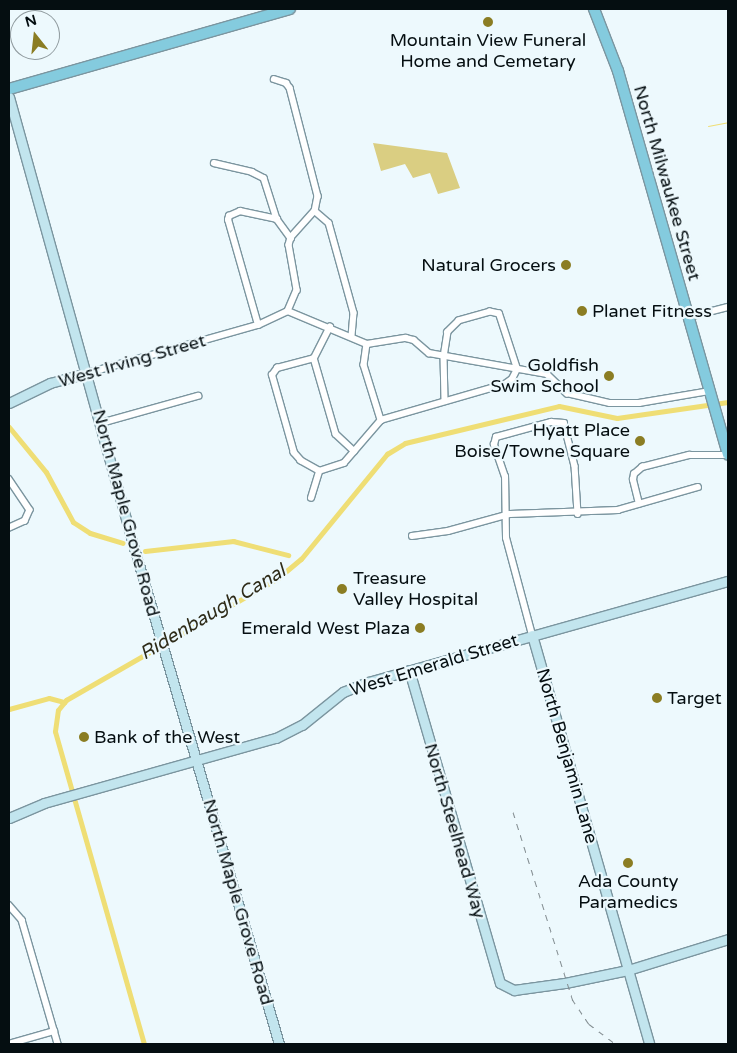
<!DOCTYPE html>
<html>
<head>
<meta charset="utf-8">
<style>
  body { margin:0 }
  #map { position:relative; width:737px; height:1053px; overflow:hidden; background:#edf9fd; font-family:"Varela Round",sans-serif }
  div>[style] { position:absolute }
  [style*='--x'] { left:calc(var(--x)*1px); top:calc(var(--y)*1px); width:calc(var(--w)*1px); rotate:calc(var(--a)*1deg) }
  .green>* { inset:0; background:#dace82 }
  .stream>* { height:1px; margin:-0.5px; padding:0 0.5px; transform-origin:0.5px; border-radius:0.5px; background:#efde75 }
  .canal>* { height:5px; margin:-2.5px; padding:0 2.5px; transform-origin:2.5px; border-radius:2.5px; background:#efde75 }
  .roads { filter:drop-shadow(1px 0 #7b959f) drop-shadow(-1px 0 #7b959f) drop-shadow(0 1px #7b959f) drop-shadow(0 -1px #7b959f) }
  .street>* { height:5.5px; margin:-2.75px; padding:0 2.75px; transform-origin:2.75px; border-radius:2.75px; background:#fff }
  .secondary>* { height:9px; margin:-4.5px; padding:0 4.5px; transform-origin:4.5px; border-radius:4.5px; background:#c2e5ee }
  .primary>* { height:10px; margin:-5px; padding:0 5px; transform-origin:5px; border-radius:5px; background:#84cbde }
  .rail>* { height:1px; margin-top:-0.5px; transform-origin:0; background:repeating-linear-gradient(90deg,#848e92 0 6px,transparent 0 12px) }
  .dots>* { width:14px; height:14px; translate:-50% -50%; box-sizing:border-box; border:2px solid #edf9fd; border-radius:50% }
  span { translate:-50% -50%; white-space:nowrap; text-align:center; line-height:1.15; -webkit-text-stroke:4.5px #edf9fd; paint-order:stroke }
  .poi-label { font-size:18px; color:#050e11 }
  .right { translate:-100% -50%; text-align:right }
  .left { translate:0 -50%; text-align:left }
  .street-label { font-size:18px; color:#050e11 }
  .water-label { font-size:19px; color:#2e2b18; font-style:italic }
  .frame { position:absolute; inset:0; border:10px solid #050e11; pointer-events:none }
  .north { position:absolute; left:10px; top:10px; width:50px; height:50px; box-sizing:border-box; background:#edf9fd; border:1px solid #909b9f; border-radius:50%; rotate:344deg; font-size:14px; font-weight:700; line-height:20px; text-align:center; color:#050e11 }
  .north::after { content:''; display:block; margin:auto; width:18px; height:22px; background:#8b7d23; clip-path:polygon(50% 0,100% 100%,50% 72%,0 100%) }
</style>
</head>
<body>
<div id="map">
  <div class="green">
    <i style="clip-path:polygon(373px 143px,447px 153px,460px 188px,438px 194px,430px 173px,413px 178px,405px 164px,381px 171px)"></i>
  </div>
  <div class="stream">
    <i style="--x:708;--y:126;--w:20;--a:-11"></i>
  </div>
  <div class="canal">
    <i style="--x:9;--y:427;--w:58;--a:50.6"></i>
    <i style="--x:46;--y:472;--w:57;--a:61.6"></i>
    <i style="--x:73;--y:522;--w:20;--a:33"></i>
    <i style="--x:90;--y:533;--w:34;--a:17"></i>
    <i style="--x:145;--y:551;--w:89;--a:-6.5"></i>
    <i style="--x:233;--y:541;--w:57;--a:14.3"></i>
    <i style="--x:9;--y:709;--w:41;--a:-15.4"></i>
    <i style="--x:49;--y:698;--w:16;--a:15"></i>
    <i style="--x:144;--y:1044;--w:325;--a:-105.9"></i>
    <i style="--x:55;--y:731;--w:21;--a:-82"></i>
    <i style="--x:58;--y:710;--w:13;--a:-51"></i>
    <i style="--x:66;--y:700;--w:245;--a:-29.9"></i>
    <i style="--x:278;--y:578;--w:30;--a:-40"></i>
    <i style="--x:301;--y:559;--w:136;--a:-50.7"></i>
    <i style="--x:387;--y:454;--w:21;--a:-31"></i>
    <i style="--x:405;--y:443;--w:158;--a:-13.5"></i>
    <i style="--x:559;--y:406;--w:59;--a:11.7"></i>
    <i style="--x:617;--y:418;--w:112;--a:-8.2"></i>
  </div>
  <div class="roads">
    <div class="street">
      <i style="--x:274;--y:79;--w:13;--a:18"></i>
      <i style="--x:286;--y:83;--w:6;--a:51"></i>
      <i style="--x:290;--y:88;--w:112;--a:75.5"></i>
      <i style="--x:318;--y:196;--w:15;--a:101"></i>
      <i style="--x:315;--y:211;--w:36;--a:132"></i>
      <i style="--x:291;--y:238;--w:7;--a:106"></i>
      <i style="--x:289;--y:245;--w:46;--a:79.9"></i>
      <i style="--x:297;--y:290;--w:23;--a:113"></i>
      <i style="--x:214;--y:163;--w:39;--a:13"></i>
      <i style="--x:252;--y:172;--w:13;--a:27"></i>
      <i style="--x:264;--y:178;--w:43;--a:72.4"></i>
      <i style="--x:277;--y:219;--w:24;--a:54"></i>
      <i style="--x:315;--y:211;--w:18;--a:41"></i>
      <i style="--x:329;--y:223;--w:93;--a:74.5"></i>
      <i style="--x:354;--y:313;--w:22;--a:95"></i>
      <i style="--x:689;--y:317;--w:40;--a:-14.4"></i>
      <i style="--x:258;--y:325;--w:109;--a:-105.9"></i>
      <i style="--x:228;--y:220;--w:4;--a:-76"></i>
      <i style="--x:229;--y:216;--w:12;--a:-24"></i>
      <i style="--x:240;--y:211;--w:38;--a:12"></i>
      <i style="--x:367;--y:344;--w:21;--a:98"></i>
      <i style="--x:364;--y:365;--w:58;--a:72.8"></i>
      <i style="--x:314;--y:358;--w:79;--a:73.9"></i>
      <i style="--x:336;--y:434;--w:25;--a:43"></i>
      <i style="--x:88;--y:373;--w:177;--a:-15.8"></i>
      <i style="--x:258;--y:325;--w:33;--a:-25"></i>
      <i style="--x:288;--y:311;--w:86;--a:22.7"></i>
      <i style="--x:367;--y:344;--w:39;--a:-9"></i>
      <i style="--x:406;--y:338;--w:8;--a:14"></i>
      <i style="--x:414;--y:340;--w:20;--a:41"></i>
      <i style="--x:429;--y:353;--w:120;--a:10.1"></i>
      <i style="--x:547;--y:374;--w:28;--a:44"></i>
      <i style="--x:567;--y:393;--w:44;--a:13.1"></i>
      <i style="--x:610;--y:403;--w:29;--a:0"></i>
      <i style="--x:639;--y:403;--w:72;--a:-9.6"></i>
      <i style="--x:101;--y:423;--w:101;--a:-15.6"></i>
      <i style="--x:319;--y:471;--w:26;--a:-18"></i>
      <i style="--x:344;--y:463;--w:57;--a:-49.3"></i>
      <i style="--x:381;--y:420;--w:129;--a:-16.2"></i>
      <i style="--x:505;--y:384;--w:9;--a:-36"></i>
      <i style="--x:512;--y:379;--w:11;--a:-63"></i>
      <i style="--x:517;--y:369;--w:58;--a:-108.1"></i>
      <i style="--x:499;--y:314;--w:9;--a:-167"></i>
      <i style="--x:490;--y:312;--w:32;--a:164"></i>
      <i style="--x:459;--y:321;--w:16;--a:135"></i>
      <i style="--x:448;--y:332;--w:24;--a:99"></i>
      <i style="--x:444;--y:356;--w:45;--a:88.7"></i>
      <i style="--x:319;--y:471;--w:21;--a:-151"></i>
      <i style="--x:301;--y:461;--w:11;--a:-131"></i>
      <i style="--x:294;--y:453;--w:81;--a:-105.8"></i>
      <i style="--x:272;--y:375;--w:9;--a:-54"></i>
      <i style="--x:277;--y:368;--w:38;--a:-15"></i>
      <i style="--x:314;--y:358;--w:35;--a:-63"></i>
      <i style="--x:9;--y:479;--w:37;--a:56"></i>
      <i style="--x:30;--y:510;--w:12;--a:114"></i>
      <i style="--x:25;--y:521;--w:17;--a:156"></i>
      <i style="--x:311;--y:498;--w:28;--a:-73"></i>
      <i style="--x:639;--y:504;--w:25;--a:-104"></i>
      <i style="--x:633;--y:480;--w:6;--a:-81"></i>
      <i style="--x:634;--y:474;--w:11;--a:-41"></i>
      <i style="--x:642;--y:467;--w:49;--a:-14.3"></i>
      <i style="--x:689;--y:455;--w:39;--a:0"></i>
      <i style="--x:412;--y:536;--w:36;--a:-8"></i>
      <i style="--x:448;--y:531;--w:64;--a:-15.3"></i>
      <i style="--x:510;--y:514;--w:108;--a:-2.1"></i>
      <i style="--x:618;--y:510;--w:83;--a:-16"></i>
      <i style="--x:532;--y:635;--w:100;--a:-105"></i>
      <i style="--x:506;--y:538;--w:61;--a:-90.9"></i>
      <i style="--x:505;--y:477;--w:34;--a:-109"></i>
      <i style="--x:494;--y:445;--w:8;--a:-76"></i>
      <i style="--x:496;--y:437;--w:57;--a:-15.3"></i>
      <i style="--x:551;--y:422;--w:13;--a:4"></i>
      <i style="--x:564;--y:423;--w:44;--a:75.7"></i>
      <i style="--x:575;--y:466;--w:48;--a:86.4"></i>
      <i style="--x:9;--y:905;--w:20;--a:49"></i>
      <i style="--x:22;--y:920;--w:129;--a:73.8"></i>
      <i style="--x:9;--y:1044;--w:47;--a:-16.1"></i>
    </div>
    <div class="secondary">
      <i style="--x:9;--y:97;--w:453;--a:74.5"></i>
      <i style="--x:130;--y:534;--w:531;--a:73.71"></i>
      <i style="--x:9;--y:403;--w:46;--a:-26"></i>
      <i style="--x:50;--y:383;--w:39;--a:-15"></i>
      <i style="--x:532;--y:635;--w:425;--a:74"></i>
      <i style="--x:409;--y:670;--w:326;--a:73.8"></i>
      <i style="--x:500;--y:983;--w:16;--a:27"></i>
      <i style="--x:514;--y:990;--w:51;--a:-7.8"></i>
      <i style="--x:565;--y:983;--w:64;--a:-11.7"></i>
      <i style="--x:628;--y:970;--w:105;--a:-17.2"></i>
      <i style="--x:9;--y:818;--w:38;--a:-23"></i>
      <i style="--x:44;--y:803;--w:241;--a:-15.7"></i>
      <i style="--x:276;--y:738;--w:29;--a:-27"></i>
      <i style="--x:302;--y:725;--w:53;--a:-38.8"></i>
      <i style="--x:343;--y:692;--w:27;--a:-22"></i>
      <i style="--x:368;--y:682;--w:374;--a:-15.7"></i>
    </div>
    <div class="primary">
      <i style="--x:594;--y:9;--w:66;--a:68.8"></i>
      <i style="--x:618;--y:71;--w:399;--a:74"></i>
      <i style="--x:9;--y:89;--w:292;--a:-15.9"></i>
    </div>
  </div>
  <div class="rail">
    <i style="--x:513;--y:812;--w:201;--a:72.4"></i>
    <i style="--x:572;--y:999;--w:30;--a:56"></i>
    <i style="--x:589;--y:1024;--w:34;--a:37"></i>
  </div>
  <div class="dots">
    <i style="left:488px;top:22px;background:#8b7d23"></i>
    <i style="left:566px;top:265px;background:#8b7d23"></i>
    <i style="left:582px;top:311px;background:#8b7d23"></i>
    <i style="left:609px;top:376px;background:#8b7d23"></i>
    <i style="left:640px;top:441px;background:#8b7d23"></i>
    <i style="left:342px;top:589px;background:#8b7d23"></i>
    <i style="left:420px;top:628px;background:#8b7d23"></i>
    <i style="left:657px;top:698px;background:#8b7d23"></i>
    <i style="left:84px;top:737px;background:#8b7d23"></i>
    <i style="left:628px;top:863px;background:#8b7d23"></i>
  </div>
  <div class="poi-label">
    <span style="left:488px;top:51px">Mountain View Funeral<br>Home and Cemetary</span>
    <span class="right" style="left:556px;top:265px">Natural Grocers</span>
    <span class="left" style="left:592px;top:311px">Planet Fitness</span>
    <span class="right" style="left:599px;top:376px">Goldfish<br>Swim School</span>
    <span class="right" style="left:630px;top:441px">Hyatt Place<br>Boise/Towne Square</span>
    <span class="left" style="left:353px;top:589px">Treasure<br>Valley Hospital</span>
    <span class="right" style="left:410px;top:628px">Emerald West Plaza</span>
    <span class="left" style="left:667px;top:698px">Target</span>
    <span class="left" style="left:94px;top:737px">Bank of the West</span>
    <span style="left:628px;top:892px">Ada County<br>Paramedics</span>
  </div>
  <div class="street-label">
    <span style="left:667px;top:183px;rotate:74deg">North Milwaukee Street</span>
    <span style="left:132px;top:361px;rotate:-16deg">West Irving Street</span>
    <span style="left:126px;top:513px;rotate:75deg">North Maple Grove Road</span>
    <span style="left:434px;top:665px;rotate:-17deg">West Emerald Street</span>
    <span style="left:567px;top:756px;rotate:74deg">North Benjamin Lane</span>
    <span style="left:455px;top:831px;rotate:74deg">North Steelhead Way</span>
    <span style="left:238px;top:902px;rotate:74deg">North Maple Grove Road</span>
  </div>
  <div class="water-label">
    <span style="left:213px;top:613px;rotate:-31deg">Ridenbaugh Canal</span>
  </div>
  <div class="frame"></div>
  <div class="north">N</div>
</div>
</body>
</html>
